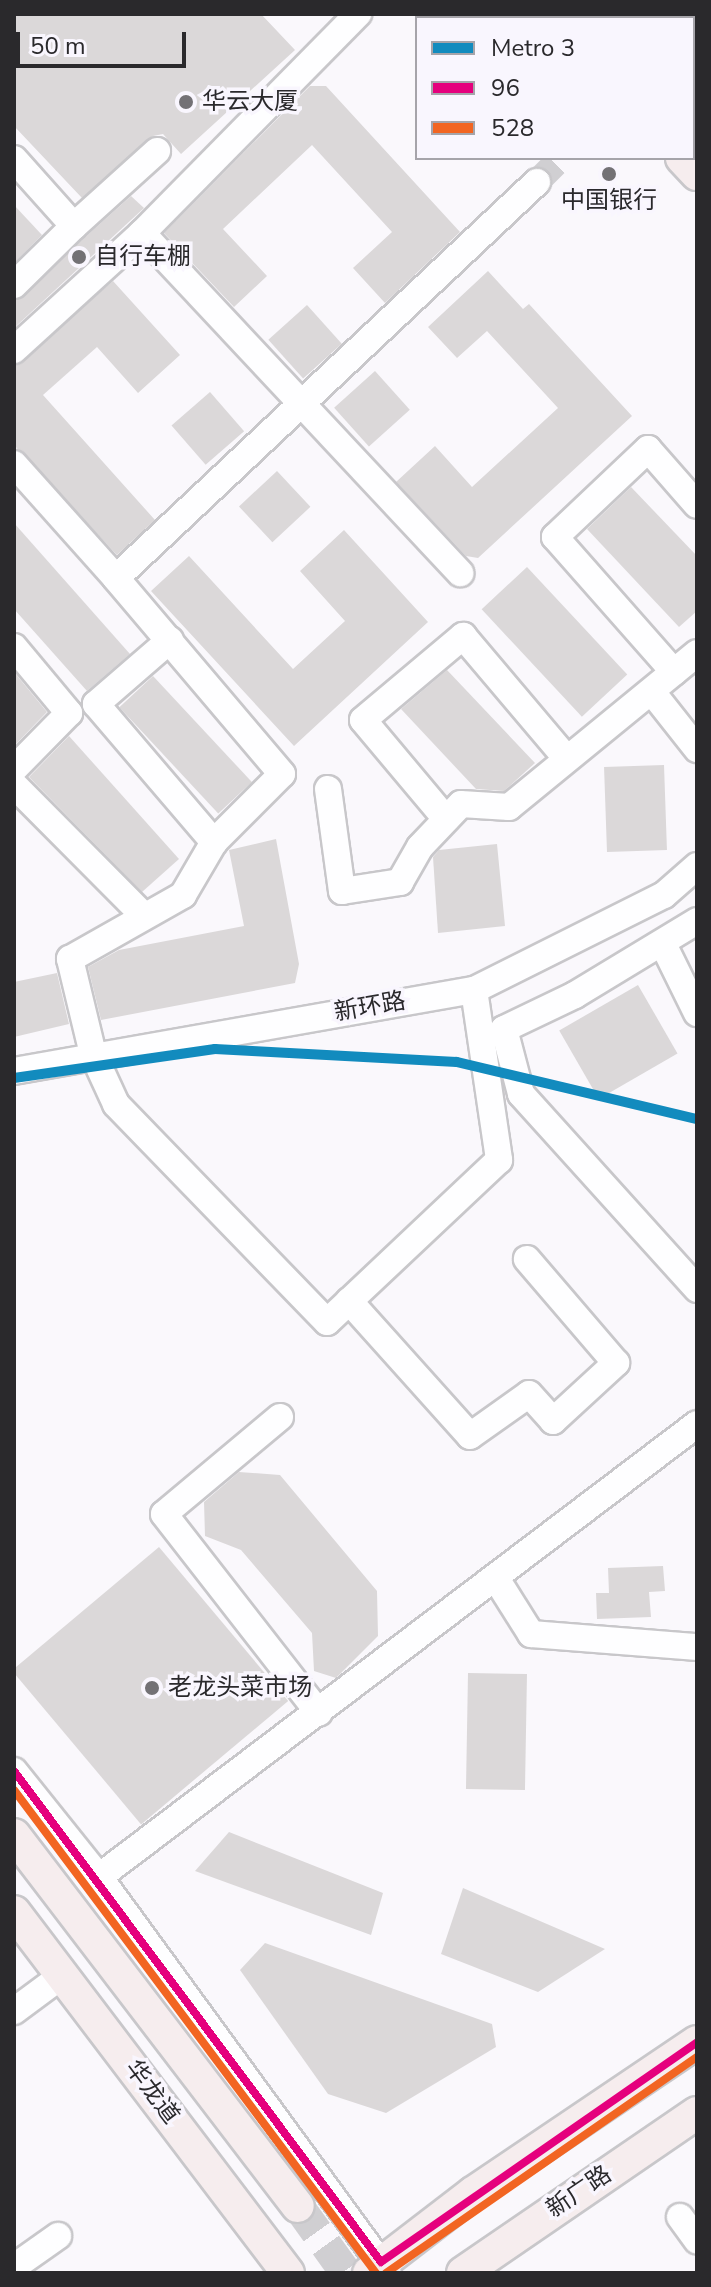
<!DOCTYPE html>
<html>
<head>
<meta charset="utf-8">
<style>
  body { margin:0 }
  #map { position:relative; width:711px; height:2287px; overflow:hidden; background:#faf8fc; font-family:"Nunito Sans","Noto Sans SC",sans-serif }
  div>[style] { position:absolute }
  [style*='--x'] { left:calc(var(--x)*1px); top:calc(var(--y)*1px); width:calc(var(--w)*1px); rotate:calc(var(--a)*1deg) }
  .building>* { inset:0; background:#dbd8d9; transform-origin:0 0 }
  .minor-tunnel>* { height:26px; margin-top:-13px; transform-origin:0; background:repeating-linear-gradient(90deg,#d0cfd2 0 26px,transparent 0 39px) }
  .major-tunnel>* { height:32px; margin-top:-16px; transform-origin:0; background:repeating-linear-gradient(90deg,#d0cfd2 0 32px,transparent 0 48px) }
  .roads { filter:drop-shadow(2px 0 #c8c7ca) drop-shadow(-2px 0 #c8c7ca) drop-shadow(0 2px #c8c7ca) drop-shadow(0 -2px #c8c7ca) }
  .minor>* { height:26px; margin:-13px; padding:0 13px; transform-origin:13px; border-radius:13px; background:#fefeff }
  .major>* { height:32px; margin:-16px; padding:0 16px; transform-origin:16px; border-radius:16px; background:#f6edee }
  .bus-1>* { height:8px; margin:-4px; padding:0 4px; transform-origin:4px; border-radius:4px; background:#e5007d }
  .bus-2>* { height:8px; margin:-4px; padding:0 4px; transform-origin:4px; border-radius:4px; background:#f26522 }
  .metro-1>* { height:10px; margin:-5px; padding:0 5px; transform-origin:5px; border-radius:5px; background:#128bbe }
  .dots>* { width:22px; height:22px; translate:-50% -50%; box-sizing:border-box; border:4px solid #f9f6fe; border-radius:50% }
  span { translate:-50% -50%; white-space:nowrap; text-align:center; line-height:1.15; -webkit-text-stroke:7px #f9f6fe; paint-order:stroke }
  .poi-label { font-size:24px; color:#2a292c }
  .left { translate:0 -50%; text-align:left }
  .street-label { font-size:24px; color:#2a292c }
  .frame { position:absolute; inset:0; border:16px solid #2a292c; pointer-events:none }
  .legend { position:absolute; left:415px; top:16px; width:280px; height:144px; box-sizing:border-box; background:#f9f6fe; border:2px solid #a6a4aa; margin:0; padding:10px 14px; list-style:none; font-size:24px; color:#2a292c }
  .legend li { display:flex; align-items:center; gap:16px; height:40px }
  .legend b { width:40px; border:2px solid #a6a4aa }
  .scale { position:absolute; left:16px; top:32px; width:170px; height:36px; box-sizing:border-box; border:4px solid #2a292c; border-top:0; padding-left:10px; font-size:24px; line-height:28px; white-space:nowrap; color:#2a292c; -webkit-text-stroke:6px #f9f6fe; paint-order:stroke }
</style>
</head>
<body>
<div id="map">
  <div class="building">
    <i style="clip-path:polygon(14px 14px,261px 14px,295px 50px,181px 154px,163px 134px,153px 136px,82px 198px,14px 126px)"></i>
    <i style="clip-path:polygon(310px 86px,326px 86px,460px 232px,385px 303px,353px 268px,392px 232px,312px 145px,223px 229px,267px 276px,234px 307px,164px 233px)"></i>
    <i style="clip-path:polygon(131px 196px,144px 208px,14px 328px,14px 301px)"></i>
    <i style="clip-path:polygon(14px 205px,42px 235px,14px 263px)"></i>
    <i style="clip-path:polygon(488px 271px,523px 309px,529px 304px,632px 416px,478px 558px,466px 556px,396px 482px,435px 446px,472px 487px,558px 408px,487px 331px,457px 358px,428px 327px)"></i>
    <i style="clip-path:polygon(113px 281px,180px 355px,138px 393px,97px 347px,43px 395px,155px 520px,117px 555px,14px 445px,14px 366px)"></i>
    <i style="left:307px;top:305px;width:52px;height:52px;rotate:48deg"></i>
    <i style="left:375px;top:371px;width:52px;height:55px;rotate:48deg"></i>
    <i style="left:210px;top:392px;width:52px;height:51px;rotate:49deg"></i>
    <i style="left:277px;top:471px;width:49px;height:52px;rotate:47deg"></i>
    <i style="clip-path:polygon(631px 487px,697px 556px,697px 611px,679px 627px,587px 529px)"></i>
    <i style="clip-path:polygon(14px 523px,130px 654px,87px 691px,14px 609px)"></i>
    <i style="clip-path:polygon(344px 530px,428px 622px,294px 746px,151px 591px,189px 556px,293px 669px,345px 621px,300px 571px)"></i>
    <i style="left:527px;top:567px;width:147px;height:62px;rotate:47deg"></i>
    <i style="clip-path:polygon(447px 670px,535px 763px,504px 791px,476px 789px,401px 709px)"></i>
    <i style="clip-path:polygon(14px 672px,47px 712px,14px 746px)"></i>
    <i style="left:153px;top:676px;width:145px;height:46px;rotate:47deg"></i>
    <i style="clip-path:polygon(69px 736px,179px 859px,142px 892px,29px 777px)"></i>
    <i style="left:664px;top:765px;width:85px;height:60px;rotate:88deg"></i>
    <i style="clip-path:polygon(276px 839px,299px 964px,295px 983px,101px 1020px,88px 967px,119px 950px,244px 926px,229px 850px)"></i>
    <i style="clip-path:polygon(497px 844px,505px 926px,438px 933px,433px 857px,439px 850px)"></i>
    <i style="clip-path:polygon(57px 973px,69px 1024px,14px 1037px,14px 982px)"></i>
    <i style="left:638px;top:985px;width:79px;height:91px;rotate:60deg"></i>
    <i style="clip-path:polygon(239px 1472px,280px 1475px,377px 1591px,378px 1636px,336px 1678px,314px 1671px,312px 1633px,241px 1550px,205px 1536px,204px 1502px)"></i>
    <i style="left:159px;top:1547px;width:201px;height:192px;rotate:50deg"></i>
    <i style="clip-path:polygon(663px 1566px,665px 1591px,649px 1592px,651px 1617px,597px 1619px,596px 1593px,609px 1593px,608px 1568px)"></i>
    <i style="left:468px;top:1673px;width:59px;height:116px;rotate:1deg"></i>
    <i style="clip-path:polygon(229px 1832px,383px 1893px,371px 1935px,195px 1871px)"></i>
    <i style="clip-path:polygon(463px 1888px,605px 1949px,538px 1992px,441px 1954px)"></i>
    <i style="clip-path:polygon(265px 1943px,492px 2024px,496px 2047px,386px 2113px,328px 2094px,240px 1970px)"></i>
  </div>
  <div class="minor-tunnel">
    <i style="--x:537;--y:182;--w:34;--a:-45"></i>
  </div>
  <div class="major-tunnel">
    <i style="--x:298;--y:2206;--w:82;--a:54.4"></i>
  </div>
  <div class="roads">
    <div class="minor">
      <i style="--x:14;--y:159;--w:90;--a:48.2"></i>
      <i style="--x:74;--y:226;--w:84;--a:135.5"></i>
      <i style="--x:74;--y:226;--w:112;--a:-42.1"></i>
      <i style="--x:142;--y:233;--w:466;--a:46.9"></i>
      <i style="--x:14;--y:350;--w:173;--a:-42.4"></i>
      <i style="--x:142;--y:233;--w:308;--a:-45.4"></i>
      <i style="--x:14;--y:464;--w:153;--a:48.2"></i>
      <i style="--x:170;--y:640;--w:98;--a:139.1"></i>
      <i style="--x:96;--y:704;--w:182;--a:49.5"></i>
      <i style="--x:14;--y:647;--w:86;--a:50.2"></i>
      <i style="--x:69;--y:713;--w:78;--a:134.5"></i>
      <i style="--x:674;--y:672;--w:180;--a:-131.4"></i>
      <i style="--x:555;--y:537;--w:128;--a:-43.4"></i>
      <i style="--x:648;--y:449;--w:74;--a:48.8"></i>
      <i style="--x:652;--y:692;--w:73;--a:51.7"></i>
      <i style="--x:14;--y:785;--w:182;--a:45.2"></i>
      <i style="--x:328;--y:789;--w:103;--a:82.2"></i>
      <i style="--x:342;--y:891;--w:59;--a:-8.8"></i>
      <i style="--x:400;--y:882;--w:40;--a:-60.3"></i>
      <i style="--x:420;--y:847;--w:59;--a:-46.4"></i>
      <i style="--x:461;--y:804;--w:48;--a:3.6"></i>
      <i style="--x:509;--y:807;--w:243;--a:-39.3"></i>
      <i style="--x:446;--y:819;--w:129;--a:-130"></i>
      <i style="--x:363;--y:720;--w:131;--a:-40"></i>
      <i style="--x:463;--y:636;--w:160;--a:49.8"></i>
      <i style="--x:697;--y:921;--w:143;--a:148.8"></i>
      <i style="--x:575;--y:995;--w:79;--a:154.4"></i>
      <i style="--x:504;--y:1029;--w:67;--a:75.3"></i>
      <i style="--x:521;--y:1094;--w:263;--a:47.9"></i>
      <i style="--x:663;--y:944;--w:77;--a:63.8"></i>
      <i style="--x:474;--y:990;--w:172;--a:81.6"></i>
      <i style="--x:499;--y:1160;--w:236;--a:136.7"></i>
      <i style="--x:327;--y:1322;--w:303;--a:-134.1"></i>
      <i style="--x:116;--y:1104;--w:55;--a:-114.7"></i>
      <i style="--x:93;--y:1054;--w:98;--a:-103.6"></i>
      <i style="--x:70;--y:959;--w:130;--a:-29.5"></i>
      <i style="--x:183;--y:895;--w:61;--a:-59.7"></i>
      <i style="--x:214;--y:842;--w:96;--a:-45"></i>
      <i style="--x:282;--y:774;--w:257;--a:-130.3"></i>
      <i style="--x:116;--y:578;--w:578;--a:-43.25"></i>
      <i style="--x:14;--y:1071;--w:467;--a:-10"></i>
      <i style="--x:474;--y:990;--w:212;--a:-26.6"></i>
      <i style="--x:664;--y:895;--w:44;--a:-41.3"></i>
      <i style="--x:349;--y:1301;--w:181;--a:48.1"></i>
      <i style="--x:470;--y:1436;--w:72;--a:-35.4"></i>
      <i style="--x:529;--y:1394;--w:36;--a:48"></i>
      <i style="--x:553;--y:1421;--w:86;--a:-42.6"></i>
      <i style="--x:616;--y:1363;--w:137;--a:-130.6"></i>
      <i style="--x:280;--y:1417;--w:151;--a:140.1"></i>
      <i style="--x:164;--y:1514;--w:252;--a:52.1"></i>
      <i style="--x:497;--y:1580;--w:64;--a:57.8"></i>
      <i style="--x:531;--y:1634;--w:167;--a:4.5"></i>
      <i style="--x:14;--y:1771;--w:136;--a:51.3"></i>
      <i style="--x:99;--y:1877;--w:490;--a:53.9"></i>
      <i style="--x:99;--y:1877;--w:750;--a:-37.14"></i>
      <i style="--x:14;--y:2011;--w:62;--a:-36.5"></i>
      <i style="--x:680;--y:2217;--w:29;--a:54"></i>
      <i style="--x:14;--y:2267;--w:54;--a:-35.2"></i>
    </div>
    <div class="major">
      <i style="--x:549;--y:14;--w:6;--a:45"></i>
      <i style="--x:594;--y:14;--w:6;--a:45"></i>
      <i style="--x:693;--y:119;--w:6;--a:45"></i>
      <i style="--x:682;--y:158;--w:22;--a:47"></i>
      <i style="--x:14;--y:1835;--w:467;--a:52.6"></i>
      <i style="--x:14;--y:1912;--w:453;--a:52.8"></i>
      <i style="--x:369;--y:2273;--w:131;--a:-37.6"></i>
      <i style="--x:473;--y:2193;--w:270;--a:-34"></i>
      <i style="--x:463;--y:2273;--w:283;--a:-34.4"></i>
    </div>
  </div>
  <div class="bus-1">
    <i style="--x:14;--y:1771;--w:613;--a:53.22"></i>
    <i style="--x:381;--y:2262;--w:385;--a:-34.8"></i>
  </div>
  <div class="bus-2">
    <i style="--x:14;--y:1790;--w:604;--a:53.15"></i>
    <i style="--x:386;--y:2273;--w:379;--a:-34.8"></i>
  </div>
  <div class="metro-1">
    <i style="--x:14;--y:1078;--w:203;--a:-8.2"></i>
    <i style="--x:215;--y:1049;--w:242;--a:3.1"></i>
    <i style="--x:457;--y:1062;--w:247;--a:13.4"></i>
  </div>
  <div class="dots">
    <i style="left:186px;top:102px;background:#737175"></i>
    <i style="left:609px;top:174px;background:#737175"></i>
    <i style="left:79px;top:257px;background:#737175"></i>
    <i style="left:152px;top:1688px;background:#737175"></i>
  </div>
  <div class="poi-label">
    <span class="left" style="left:202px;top:102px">华云大厦</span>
    <span style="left:609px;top:201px">中国银行</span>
    <span class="left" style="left:95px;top:257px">自行车棚</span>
    <span class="left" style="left:168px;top:1688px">老龙头菜市场</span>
  </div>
  <div class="street-label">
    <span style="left:370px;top:1007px;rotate:-10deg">新环路</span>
    <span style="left:152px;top:2092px;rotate:53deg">华龙道</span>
    <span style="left:579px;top:2192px;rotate:-34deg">新广路</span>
  </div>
  <div class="frame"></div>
  <ul class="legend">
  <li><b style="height:10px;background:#128bbe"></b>Metro 3</li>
  <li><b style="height:10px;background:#e5007d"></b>96</li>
  <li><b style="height:10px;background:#f26522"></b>528</li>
  </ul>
  <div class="scale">50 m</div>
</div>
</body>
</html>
